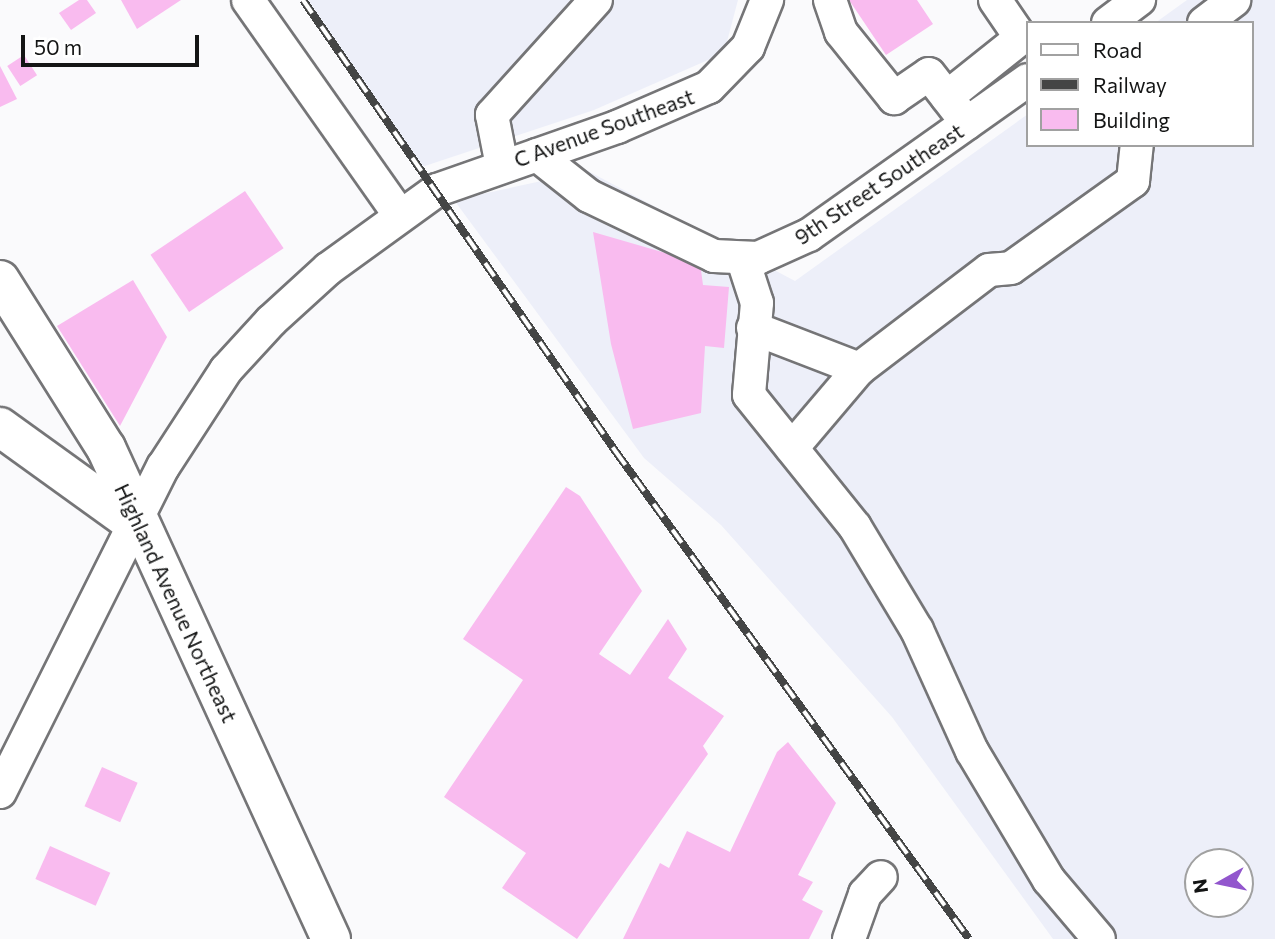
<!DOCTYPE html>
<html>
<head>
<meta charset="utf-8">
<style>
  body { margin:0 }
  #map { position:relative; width:1275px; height:939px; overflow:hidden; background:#fafafc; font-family:Commissioner,sans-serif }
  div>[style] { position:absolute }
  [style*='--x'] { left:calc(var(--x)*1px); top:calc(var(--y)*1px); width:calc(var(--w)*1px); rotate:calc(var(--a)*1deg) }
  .built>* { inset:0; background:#edeff9 }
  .building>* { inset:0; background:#f9bbef; transform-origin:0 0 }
  .roads { filter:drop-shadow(2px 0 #757577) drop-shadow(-2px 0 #757577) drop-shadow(0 2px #757577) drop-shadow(0 -2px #757577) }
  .minor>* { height:32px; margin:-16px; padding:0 16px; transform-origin:16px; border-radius:16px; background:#fff }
  .major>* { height:38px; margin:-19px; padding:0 19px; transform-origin:19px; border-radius:19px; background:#fff }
  .rail>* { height:8px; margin-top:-4px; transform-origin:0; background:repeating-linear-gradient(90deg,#fff 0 16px,#444545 0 32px); box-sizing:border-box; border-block:2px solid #444545 }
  span { translate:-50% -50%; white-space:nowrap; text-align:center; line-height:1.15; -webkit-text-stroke:6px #fff; paint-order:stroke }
  .street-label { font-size:21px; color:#141515 }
  .legend { position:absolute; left:1026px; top:21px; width:228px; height:126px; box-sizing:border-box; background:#fff; border:2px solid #a1a1a1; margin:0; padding:9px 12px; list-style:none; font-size:21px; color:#141515 }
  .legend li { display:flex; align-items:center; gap:14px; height:35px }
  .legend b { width:35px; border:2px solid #a1a1a1 }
  .north { position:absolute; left:1184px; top:848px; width:70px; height:70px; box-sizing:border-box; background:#fff; border:2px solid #a1a1a1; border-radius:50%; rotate:261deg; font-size:19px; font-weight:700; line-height:28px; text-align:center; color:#141515 }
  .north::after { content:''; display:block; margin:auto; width:24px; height:32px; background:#9256cd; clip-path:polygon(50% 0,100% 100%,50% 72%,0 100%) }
  .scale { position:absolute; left:21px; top:35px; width:178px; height:32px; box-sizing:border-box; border:4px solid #141515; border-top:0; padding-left:9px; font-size:21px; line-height:24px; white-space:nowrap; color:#141515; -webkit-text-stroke:5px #fff; paint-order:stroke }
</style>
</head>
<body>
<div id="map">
  <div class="built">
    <i style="clip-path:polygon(308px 0,738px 0,724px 53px,594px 110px,422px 167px)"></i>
    <i style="clip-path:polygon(evenodd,1187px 0,1275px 0,1275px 939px,1053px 939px,892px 717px,721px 525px,644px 458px,454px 200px,588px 171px,795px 281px,1028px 114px,1028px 145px,1252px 145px,1252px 23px,1155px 23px,1187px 0,1198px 862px,1240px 862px,1240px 904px,1198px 904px,1198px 862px)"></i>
  </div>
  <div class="building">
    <i style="clip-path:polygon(79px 0,87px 0,96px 13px,71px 30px,59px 13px)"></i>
    <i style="clip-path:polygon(121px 0,181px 0,137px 29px)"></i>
    <i style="clip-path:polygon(849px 0,917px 0,933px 24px,886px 55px)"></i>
    <i style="left:24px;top:55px;width:24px;height:20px;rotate:57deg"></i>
    <i style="clip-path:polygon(0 66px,17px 99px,0 107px)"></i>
    <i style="left:245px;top:191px;width:69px;height:114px;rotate:56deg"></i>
    <i style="clip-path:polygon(593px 232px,700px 263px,703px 285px,729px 287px,724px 348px,705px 346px,701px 413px,633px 429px,611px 344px)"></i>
    <i style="clip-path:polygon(133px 280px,167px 337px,120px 426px,57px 326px)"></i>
    <i style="clip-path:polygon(566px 487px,580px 496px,642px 591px,599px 654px,630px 675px,668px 619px,687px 649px,668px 678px,724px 716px,703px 746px,708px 754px,577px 939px,502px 888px,526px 853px,444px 797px,523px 680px,463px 639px)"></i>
    <i style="clip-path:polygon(788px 742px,836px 803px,798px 875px,813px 882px,802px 900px,823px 911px,809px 939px,623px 939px,660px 863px,669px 868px,687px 831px,730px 852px,777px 752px)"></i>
    <i style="left:102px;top:767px;width:39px;height:43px;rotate:24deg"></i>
    <i style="left:50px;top:846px;width:66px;height:36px;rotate:24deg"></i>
  </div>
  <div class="roads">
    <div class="minor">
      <i style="--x:248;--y:0;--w:262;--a:54.8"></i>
      <i style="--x:830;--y:0;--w:34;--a:71"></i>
      <i style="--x:841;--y:32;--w:85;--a:51.2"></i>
      <i style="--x:894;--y:98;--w:42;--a:-34.4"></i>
      <i style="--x:929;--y:74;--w:62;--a:52.2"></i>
      <i style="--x:1108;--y:23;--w:39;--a:-37"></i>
      <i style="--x:1204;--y:23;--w:38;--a:-37"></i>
      <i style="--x:947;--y:97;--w:95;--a:-38.6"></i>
      <i style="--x:1021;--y:38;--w:46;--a:-124.4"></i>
      <i style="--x:537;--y:155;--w:66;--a:38.3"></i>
      <i style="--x:589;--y:196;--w:139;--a:25.6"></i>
      <i style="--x:714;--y:256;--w:44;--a:2.6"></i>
      <i style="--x:758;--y:258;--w:56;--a:-24.3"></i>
      <i style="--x:809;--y:235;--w:268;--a:-35.3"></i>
      <i style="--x:502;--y:166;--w:52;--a:-101.1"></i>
      <i style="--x:492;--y:115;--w:155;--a:-47.9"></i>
      <i style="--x:743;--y:260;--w:45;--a:72"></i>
      <i style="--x:757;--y:303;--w:92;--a:95"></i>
      <i style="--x:749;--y:395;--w:169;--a:51.2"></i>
      <i style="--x:855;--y:527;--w:120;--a:59"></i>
      <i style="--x:917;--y:630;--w:133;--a:65.6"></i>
      <i style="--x:972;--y:751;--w:150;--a:59.2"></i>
      <i style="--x:1049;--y:880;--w:77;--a:49.7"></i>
      <i style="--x:753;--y:328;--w:114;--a:21.1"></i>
      <i style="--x:859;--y:369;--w:163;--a:-37.3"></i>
      <i style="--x:989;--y:270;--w:22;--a:-5"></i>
      <i style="--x:1011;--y:268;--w:150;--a:-35.5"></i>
      <i style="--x:1133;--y:181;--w:36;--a:-84"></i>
      <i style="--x:792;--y:448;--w:104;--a:-49.7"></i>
      <i style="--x:0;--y:792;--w:364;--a:-63.4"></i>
      <i style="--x:163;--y:467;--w:116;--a:-57"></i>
      <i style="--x:226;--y:370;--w:67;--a:-47.4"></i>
      <i style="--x:271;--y:321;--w:77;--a:-42.4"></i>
      <i style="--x:328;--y:269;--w:135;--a:-35.9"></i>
      <i style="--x:437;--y:190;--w:191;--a:-19.3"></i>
      <i style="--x:617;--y:127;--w:100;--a:-23.5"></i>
      <i style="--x:709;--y:87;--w:56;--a:-45.7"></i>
      <i style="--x:748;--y:47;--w:51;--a:-68"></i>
      <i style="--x:849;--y:939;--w:48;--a:-70.4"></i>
      <i style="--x:865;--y:894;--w:23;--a:-47"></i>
    </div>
    <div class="major">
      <i style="--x:0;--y:280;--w:199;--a:57.8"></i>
      <i style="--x:106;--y:448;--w:540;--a:65.38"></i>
      <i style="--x:0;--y:427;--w:168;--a:35.8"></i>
    </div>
  </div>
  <div class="rail">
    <i style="--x:303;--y:0;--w:550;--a:55.3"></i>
    <i style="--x:616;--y:452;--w:601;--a:54.06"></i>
  </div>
  <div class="street-label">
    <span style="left:604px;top:128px;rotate:-20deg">C Avenue Southeast</span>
    <span style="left:879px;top:184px;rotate:-34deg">9th Street Southeast</span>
    <span style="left:176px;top:603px;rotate:65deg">Highland Avenue Northeast</span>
  </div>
  <ul class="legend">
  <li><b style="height:9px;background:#fff"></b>Road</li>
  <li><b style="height:9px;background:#444545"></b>Railway</li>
  <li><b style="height:19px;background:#f9bbef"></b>Building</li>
  </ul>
  <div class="north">N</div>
  <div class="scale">50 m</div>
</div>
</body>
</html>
